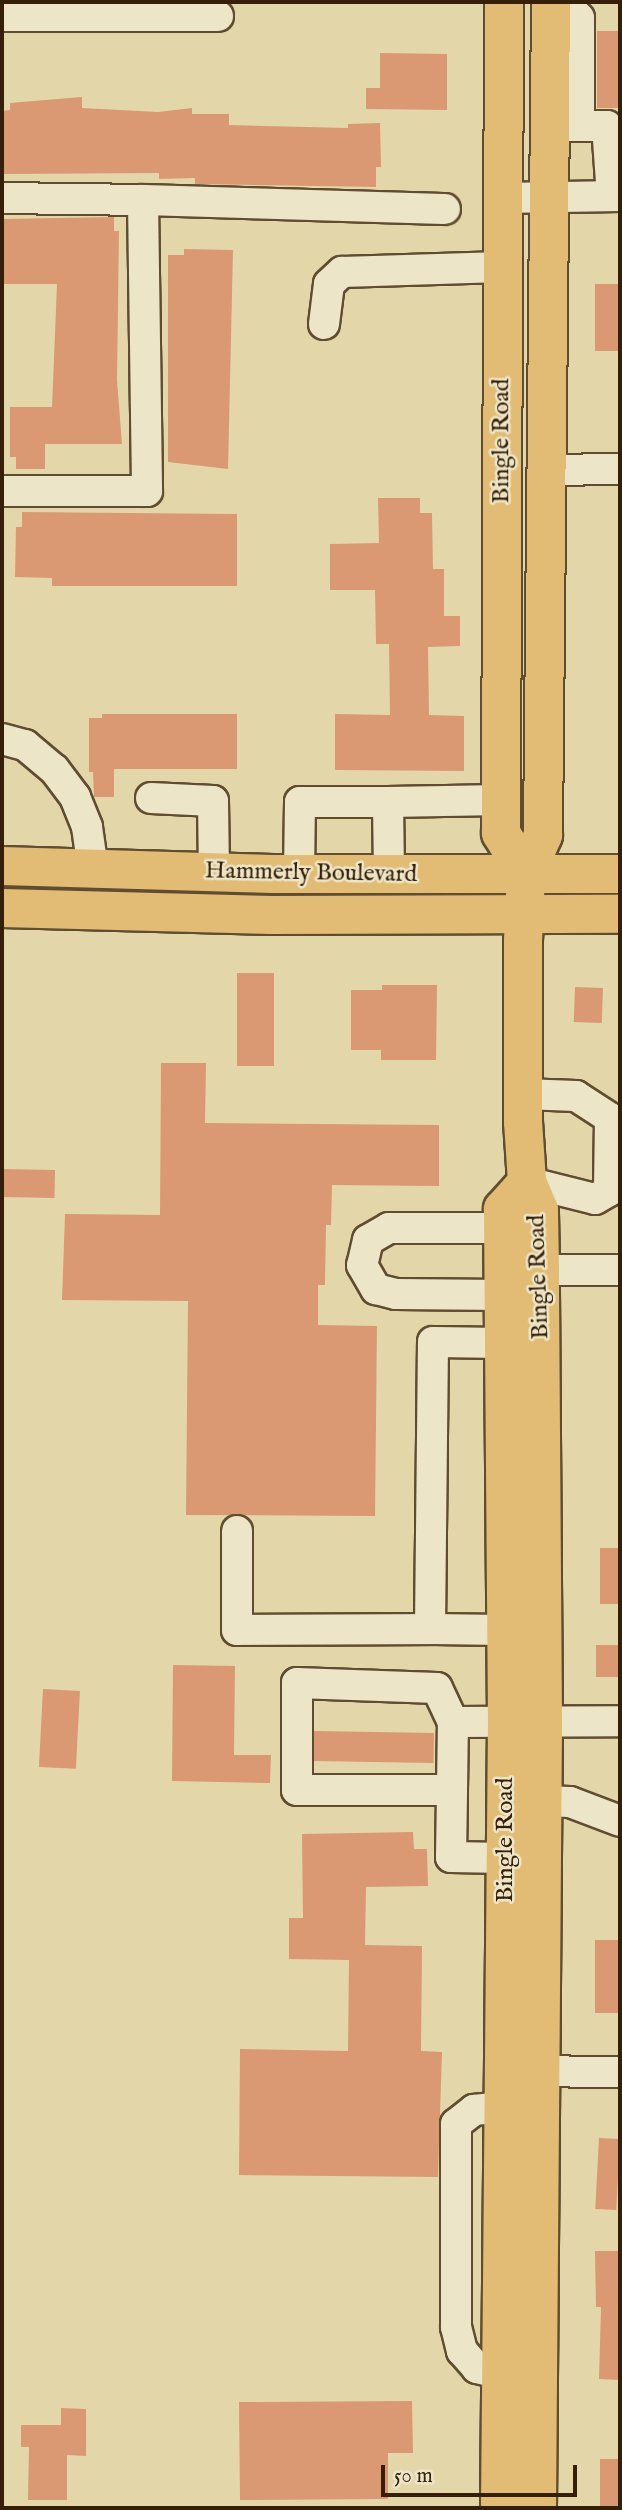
<!DOCTYPE html>
<html>
<head>
<meta charset="utf-8">
<style>
  body { margin:0 }
  #map { position:relative; width:622px; height:2510px; overflow:hidden; background:#e3d7a9; font-family:"IM FELL English",serif }
  div>[style] { position:absolute }
  [style*='--x'] { left:calc(var(--x)*1px); top:calc(var(--y)*1px); width:calc(var(--w)*1px); rotate:calc(var(--a)*1deg) }
  .building>* { inset:0; background:#da9972; transform-origin:0 0 }
  .roads { filter:drop-shadow(2px 0 #604d31) drop-shadow(-2px 0 #604d31) drop-shadow(0 2px #604d31) drop-shadow(0 -2px #604d31) }
  .minor>* { height:30px; margin:-15px; padding:0 15px; transform-origin:15px; border-radius:15px; background:#ede5c7 }
  .major>* { height:38px; margin:-19px; padding:0 19px; transform-origin:19px; border-radius:19px; background:#e2bc74 }
  span { translate:-50% -50%; white-space:nowrap; text-align:center; line-height:1.15; -webkit-text-stroke:5px #ede5c7; paint-order:stroke }
  .street-label { font-size:24px; color:#351f09 }
  .frame { position:absolute; inset:0; border:4px solid #351f09; pointer-events:none }
  .scale { position:absolute; left:381px; top:2465px; width:196px; height:32px; box-sizing:border-box; border:4px solid #351f09; border-top:0; padding-left:9px; font-size:21px; line-height:24px; white-space:nowrap; color:#351f09; -webkit-text-stroke:5px #ede5c7; paint-order:stroke }
</style>
</head>
<body>
<div id="map">
  <div class="building">
    <i style="left:597px;top:31px;width:23px;height:77px"></i>
    <i style="clip-path:polygon(380px 53px,447px 54px,447px 110px,366px 109px,366px 88px,380px 88px)"></i>
    <i style="clip-path:polygon(82px 97px,82px 108px,158px 112px,192px 108px,192px 114px,229px 114px,229px 125px,348px 128px,348px 124px,380px 123px,381px 167px,376px 167px,376px 187px,195px 184px,195px 178px,159px 179px,159px 173px,2px 174px,2px 111px,10px 110px,10px 103px)"></i>
    <i style="clip-path:polygon(114px 217px,114px 231px,119px 231px,117px 380px,122px 444px,45px 444px,45px 469px,16px 469px,16px 457px,10px 457px,10px 407px,52px 407px,57px 284px,2px 284px,2px 219px)"></i>
    <i style="clip-path:polygon(184px 249px,233px 250px,228px 469px,168px 462px,168px 255px,184px 255px)"></i>
    <i style="left:595px;top:284px;width:25px;height:67px"></i>
    <i style="clip-path:polygon(378px 498px,420px 498px,420px 513px,432px 513px,433px 569px,444px 569px,444px 616px,460px 616px,460px 646px,428px 647px,429px 715px,464px 716px,464px 771px,335px 770px,335px 714px,390px 715px,389px 644px,376px 644px,375px 590px,330px 590px,330px 544px,379px 543px)"></i>
    <i style="clip-path:polygon(22px 512px,237px 514px,237px 586px,52px 586px,52px 578px,15px 577px,16px 527px,22px 527px)"></i>
    <i style="clip-path:polygon(102px 714px,237px 714px,237px 769px,114px 769px,114px 797px,94px 797px,93px 772px,89px 772px,89px 718px,102px 718px)"></i>
    <i style="left:237px;top:973px;width:37px;height:93px"></i>
    <i style="clip-path:polygon(382px 985px,437px 985px,436px 1060px,381px 1060px,381px 1050px,351px 1050px,351px 990px,382px 990px)"></i>
    <i style="left:575px;top:987px;width:28px;height:35px;rotate:2deg"></i>
    <i style="clip-path:polygon(161px 1063px,206px 1063px,205px 1123px,439px 1125px,439px 1186px,332px 1185px,331px 1225px,326px 1225px,325px 1285px,318px 1285px,318px 1325px,377px 1326px,375px 1516px,186px 1515px,188px 1301px,62px 1300px,65px 1214px,160px 1215px)"></i>
    <i style="left:2px;top:1169px;width:53px;height:28px;rotate:1deg"></i>
    <i style="left:600px;top:1548px;width:20px;height:56px"></i>
    <i style="left:596px;top:1645px;width:24px;height:32px"></i>
    <i style="clip-path:polygon(173px 1665px,235px 1666px,234px 1755px,271px 1755px,270px 1783px,172px 1781px)"></i>
    <i style="left:43px;top:1689px;width:37px;height:78px;rotate:3deg"></i>
    <i style="left:314px;top:1731px;width:120px;height:30px;rotate:1deg"></i>
    <i style="clip-path:polygon(413px 1832px,414px 1849px,427px 1849px,428px 1886px,366px 1887px,365px 1945px,422px 1946px,421px 2051px,442px 2052px,438px 2177px,239px 2175px,240px 2049px,348px 2051px,349px 1960px,289px 1959px,289px 1918px,303px 1918px,302px 1834px)"></i>
    <i style="left:595px;top:1940px;width:25px;height:73px"></i>
    <i style="left:599px;top:2138px;width:21px;height:71px;rotate:3deg"></i>
    <i style="clip-path:polygon(595px 2251px,620px 2251px,620px 2380px,599px 2379px,601px 2307px,596px 2307px)"></i>
    <i style="clip-path:polygon(412px 2401px,413px 2453px,388px 2453px,388px 2499px,240px 2500px,239px 2402px)"></i>
    <i style="clip-path:polygon(61px 2408px,86px 2409px,86px 2456px,67px 2455px,67px 2500px,28px 2500px,29px 2447px,21px 2447px,21px 2425px,61px 2425px)"></i>
    <i style="left:600px;top:2459px;width:20px;height:49px"></i>
  </div>
  <div class="roads">
    <div class="minor">
      <i style="--x:551;--y:12;--w:23;--a:2"></i>
      <i style="--x:574;--y:13;--w:7;--a:45"></i>
      <i style="--x:579;--y:18;--w:108;--a:90"></i>
      <i style="--x:2;--y:16;--w:216;--a:0"></i>
      <i style="--x:558;--y:126;--w:49;--a:0"></i>
      <i style="--x:607;--y:126;--w:70;--a:85.9"></i>
      <i style="--x:2;--y:198;--w:141;--a:0.8"></i>
      <i style="--x:143;--y:200;--w:291;--a:89.2"></i>
      <i style="--x:147;--y:491;--w:145;--a:180"></i>
      <i style="--x:502;--y:198;--w:118;--a:-1"></i>
      <i style="--x:143;--y:200;--w:302;--a:1.7"></i>
      <i style="--x:324;--y:324;--w:40;--a:-82.9"></i>
      <i style="--x:329;--y:284;--w:18;--a:-43"></i>
      <i style="--x:342;--y:272;--w:160;--a:-1.8"></i>
      <i style="--x:548;--y:470;--w:72;--a:-0.8"></i>
      <i style="--x:2;--y:739;--w:24;--a:15"></i>
      <i style="--x:25;--y:745;--w:38;--a:40"></i>
      <i style="--x:54;--y:769;--w:35;--a:53"></i>
      <i style="--x:75;--y:797;--w:32;--a:68"></i>
      <i style="--x:87;--y:827;--w:42;--a:81.9"></i>
      <i style="--x:151;--y:798;--w:62;--a:2.8"></i>
      <i style="--x:213;--y:801;--w:71;--a:89.2"></i>
      <i style="--x:388;--y:802;--w:113;--a:-1"></i>
      <i style="--x:299;--y:874;--w:72;--a:-89.2"></i>
      <i style="--x:300;--y:802;--w:88;--a:0"></i>
      <i style="--x:388;--y:802;--w:72;--a:89.2"></i>
      <i style="--x:523;--y:1094;--w:53;--a:2.2"></i>
      <i style="--x:576;--y:1096;--w:40;--a:32.9"></i>
      <i style="--x:610;--y:1118;--w:73;--a:90.8"></i>
      <i style="--x:609;--y:1191;--w:16;--a:150"></i>
      <i style="--x:595;--y:1199;--w:70;--a:-166"></i>
      <i style="--x:503;--y:1228;--w:114;--a:180"></i>
      <i style="--x:389;--y:1228;--w:24;--a:150"></i>
      <i style="--x:368;--y:1240;--w:26;--a:103"></i>
      <i style="--x:362;--y:1265;--w:28;--a:60"></i>
      <i style="--x:376;--y:1289;--w:21;--a:14"></i>
      <i style="--x:396;--y:1294;--w:108;--a:0.5"></i>
      <i style="--x:540;--y:1270;--w:80;--a:0"></i>
      <i style="--x:504;--y:1343;--w:71;--a:-179.2"></i>
      <i style="--x:433;--y:1342;--w:287;--a:90.6"></i>
      <i style="--x:430;--y:1629;--w:76;--a:0.8"></i>
      <i style="--x:237;--y:1531;--w:99;--a:90"></i>
      <i style="--x:237;--y:1630;--w:193;--a:-0.3"></i>
      <i style="--x:452;--y:1790;--w:68;--a:-89.2"></i>
      <i style="--x:542;--y:1801;--w:28;--a:2"></i>
      <i style="--x:570;--y:1802;--w:53;--a:20.8"></i>
      <i style="--x:505;--y:1858;--w:54;--a:-178.9"></i>
      <i style="--x:451;--y:1857;--w:67;--a:-89.1"></i>
      <i style="--x:452;--y:1790;--w:155;--a:180"></i>
      <i style="--x:297;--y:1790;--w:107;--a:-90"></i>
      <i style="--x:297;--y:1683;--w:140;--a:2"></i>
      <i style="--x:437;--y:1688;--w:38;--a:65"></i>
      <i style="--x:453;--y:1722;--w:167;--a:-0.3"></i>
      <i style="--x:521;--y:2071;--w:99;--a:0.6"></i>
      <i style="--x:501;--y:2374;--w:25;--a:-166"></i>
      <i style="--x:477;--y:2368;--w:23;--a:-131"></i>
      <i style="--x:462;--y:2351;--w:25;--a:-104"></i>
      <i style="--x:456;--y:2327;--w:203;--a:-90"></i>
      <i style="--x:456;--y:2124;--w:23;--a:-38"></i>
      <i style="--x:474;--y:2110;--w:29;--a:-6"></i>
    </div>
    <div class="major">
      <i style="--x:504;--y:2;--w:831;--a:90.21"></i>
      <i style="--x:501;--y:833;--w:48;--a:58.6"></i>
      <i style="--x:2;--y:866;--w:271;--a:1.7"></i>
      <i style="--x:273;--y:874;--w:347;--a:0"></i>
      <i style="--x:2;--y:908;--w:269;--a:1.5"></i>
      <i style="--x:271;--y:915;--w:349;--a:-0.2"></i>
      <i style="--x:500;--y:2508;--w:787;--a:-89.49"></i>
      <i style="--x:507;--y:1721;--w:512;--a:-90.45"></i>
      <i style="--x:503;--y:1209;--w:36;--a:-48"></i>
      <i style="--x:537;--y:2508;--w:786;--a:-89.56"></i>
      <i style="--x:543;--y:1722;--w:452;--a:-90.4"></i>
      <i style="--x:540;--y:1270;--w:60;--a:-91"></i>
      <i style="--x:539;--y:1210;--w:30;--a:-113"></i>
      <i style="--x:527;--y:1182;--w:60;--a:-93.8"></i>
      <i style="--x:523;--y:1122;--w:181;--a:-90"></i>
      <i style="--x:523;--y:941;--w:67;--a:-87.4"></i>
      <i style="--x:526;--y:874;--w:43;--a:-66.4"></i>
      <i style="--x:543;--y:835;--w:833;--a:-89.45"></i>
    </div>
  </div>
  <div class="street-label">
    <span style="left:502px;top:441px;rotate:-90deg">Bingle Road</span>
    <span style="left:311px;top:873px;rotate:1deg">Hammerly Boulevard</span>
    <span style="left:539px;top:1277px;rotate:-92deg">Bingle Road</span>
    <span style="left:506px;top:1840px;rotate:-90deg">Bingle Road</span>
  </div>
  <div class="frame"></div>
  <div class="scale">50 m</div>
</div>
</body>
</html>
